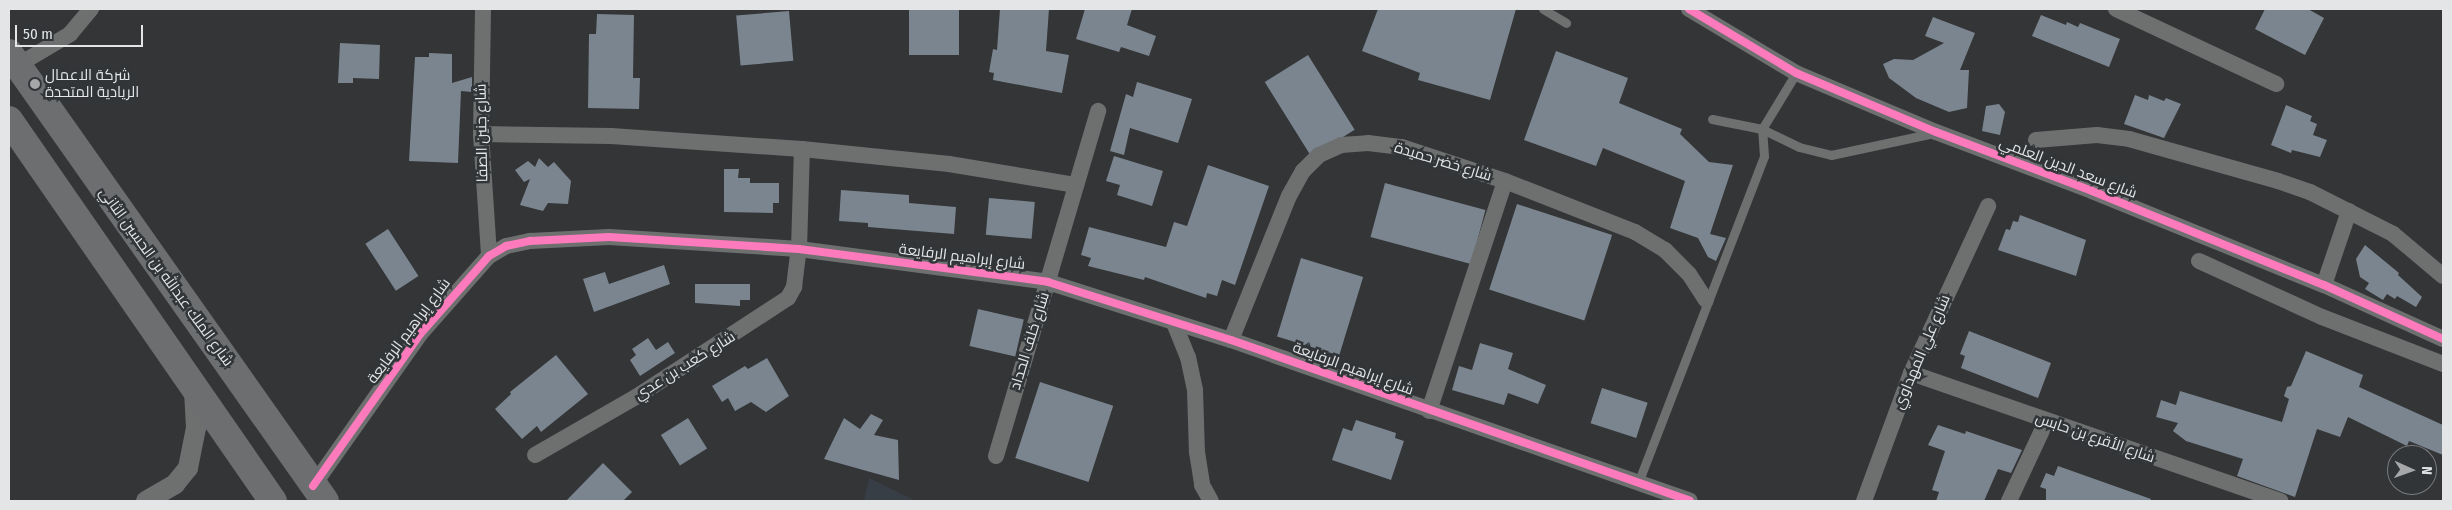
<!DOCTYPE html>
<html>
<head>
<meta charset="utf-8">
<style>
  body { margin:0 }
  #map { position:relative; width:2452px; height:510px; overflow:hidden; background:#333537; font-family:"Fira Sans Condensed",Cairo,sans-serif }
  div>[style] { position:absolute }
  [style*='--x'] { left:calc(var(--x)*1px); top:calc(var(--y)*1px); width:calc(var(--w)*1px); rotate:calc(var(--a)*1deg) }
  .built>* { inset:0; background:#373e45 }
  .building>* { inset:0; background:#7b858f; transform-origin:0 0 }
  .service>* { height:9px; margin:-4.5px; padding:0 4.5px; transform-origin:4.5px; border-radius:4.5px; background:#6e7070 }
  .minor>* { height:16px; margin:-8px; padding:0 8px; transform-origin:8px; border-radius:8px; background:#6e7070 }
  .tertiary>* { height:20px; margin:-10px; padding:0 10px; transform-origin:10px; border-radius:10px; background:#6e7070 }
  .trunk>* { height:28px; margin:-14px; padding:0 14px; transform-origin:14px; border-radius:14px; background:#6c6e70 }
  .cycleway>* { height:8px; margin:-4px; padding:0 4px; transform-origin:4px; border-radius:4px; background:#fd7abc }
  .dots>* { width:14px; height:14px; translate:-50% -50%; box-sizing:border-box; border:2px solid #323538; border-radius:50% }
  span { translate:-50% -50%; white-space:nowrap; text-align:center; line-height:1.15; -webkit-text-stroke:5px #323538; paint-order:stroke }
  .poi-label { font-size:15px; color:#e4e5e7 }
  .left { translate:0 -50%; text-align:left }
  .street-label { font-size:15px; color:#e4e5e7 }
  .frame { position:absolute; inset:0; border:10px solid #e4e5e7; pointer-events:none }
  .north { position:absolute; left:2387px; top:445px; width:50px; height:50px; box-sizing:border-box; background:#323538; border:1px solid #797b7e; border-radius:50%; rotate:92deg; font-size:14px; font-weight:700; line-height:20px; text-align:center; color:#e4e5e7 }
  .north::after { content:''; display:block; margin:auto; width:18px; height:22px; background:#a6a7a9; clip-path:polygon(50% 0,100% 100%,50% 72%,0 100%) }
  .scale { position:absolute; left:15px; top:25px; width:128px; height:22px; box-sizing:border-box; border:2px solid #e4e5e7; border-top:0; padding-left:6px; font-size:15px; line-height:18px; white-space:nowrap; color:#e4e5e7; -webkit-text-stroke:4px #323538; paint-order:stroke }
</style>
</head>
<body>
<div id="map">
  <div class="built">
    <i style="clip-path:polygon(869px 478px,916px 501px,864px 501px)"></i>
  </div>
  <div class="building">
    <i style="left:909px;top:9px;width:50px;height:46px"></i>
    <i style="clip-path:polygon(1000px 9px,1049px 9px,1046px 51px,1069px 55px,1062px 93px,993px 80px,994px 73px,989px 72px,993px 49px,997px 50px)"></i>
    <i style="clip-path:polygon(1085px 9px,1132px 9px,1127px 25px,1156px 36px,1149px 56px,1121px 47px,1119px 52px,1076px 39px)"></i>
    <i style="clip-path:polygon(1378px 9px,1516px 9px,1490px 100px,1418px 80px,1420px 73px,1362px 51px)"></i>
    <i style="clip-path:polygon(2265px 9px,2308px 9px,2324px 18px,2305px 55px,2255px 29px)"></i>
    <i style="left:789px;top:11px;width:50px;height:53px;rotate:85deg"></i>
    <i style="clip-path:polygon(597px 14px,634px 15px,633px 78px,640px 78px,639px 109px,588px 108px,589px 34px,596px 34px)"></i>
    <i style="clip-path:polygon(2041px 15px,2066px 25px,2067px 22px,2078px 27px,2080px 23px,2120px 39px,2109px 67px,2032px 36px)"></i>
    <i style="clip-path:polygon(1933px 17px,1975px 33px,1960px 70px,1969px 70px,1967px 108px,1949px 112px,1916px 98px,1889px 78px,1883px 64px,1894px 59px,1913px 60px,1944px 43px,1925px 36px)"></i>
    <i style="clip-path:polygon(340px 43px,380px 45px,379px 79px,353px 78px,353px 83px,338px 83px)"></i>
    <i style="clip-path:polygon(1556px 51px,1628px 78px,1619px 103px,1682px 129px,1680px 134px,1709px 162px,1733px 165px,1710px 234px,1726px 238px,1716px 261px,1708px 257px,1698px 238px,1670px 228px,1685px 181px,1603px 148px,1596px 166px,1524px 140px)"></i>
    <i style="clip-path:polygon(429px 53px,452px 54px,452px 83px,472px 77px,472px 92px,461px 91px,458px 163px,409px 161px,415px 57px,429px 57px)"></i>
    <i style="left:1308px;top:55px;width:88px;height:51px;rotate:58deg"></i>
    <i style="clip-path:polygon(1137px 82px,1192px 99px,1178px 143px,1130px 128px,1124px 155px,1110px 151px,1126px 94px,1133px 97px)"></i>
    <i style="clip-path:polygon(2135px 95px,2148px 100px,2149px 95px,2164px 101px,2166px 98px,2181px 104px,2164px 138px,2124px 124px)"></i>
    <i style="clip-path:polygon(1999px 104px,2005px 112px,2000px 135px,1982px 131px,1986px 106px)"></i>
    <i style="clip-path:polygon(2286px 105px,2312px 116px,2310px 121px,2317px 124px,2313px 135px,2327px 140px,2320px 157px,2292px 150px,2291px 153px,2271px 145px)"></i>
    <i style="clip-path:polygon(1114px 156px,1163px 171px,1152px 206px,1117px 195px,1120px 185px,1106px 181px)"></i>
    <i style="clip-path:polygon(539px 158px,548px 167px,554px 162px,571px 181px,568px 204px,548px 203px,543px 211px,520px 205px,530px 179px,524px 182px,515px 170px,528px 161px,535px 167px)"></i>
    <i style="clip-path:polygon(1208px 165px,1269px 186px,1235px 285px,1222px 280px,1217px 296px,1207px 293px,1206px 298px,1145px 277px,1144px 280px,1088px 266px,1091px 258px,1081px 255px,1089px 227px,1166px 247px,1174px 222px,1187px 226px)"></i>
    <i style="clip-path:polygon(724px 169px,739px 169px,738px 178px,750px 178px,750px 183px,779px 183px,779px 203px,773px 203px,773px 213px,724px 212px)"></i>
    <i style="left:1385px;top:183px;width:104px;height:56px;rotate:15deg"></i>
    <i style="clip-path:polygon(841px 190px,909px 195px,909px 203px,956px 207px,954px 234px,868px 227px,868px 223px,839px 221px)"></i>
    <i style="left:989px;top:198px;width:46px;height:37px;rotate:5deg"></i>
    <i style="left:1517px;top:204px;width:100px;height:90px;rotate:18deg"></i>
    <i style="clip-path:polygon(2020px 215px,2086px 240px,2076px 276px,1998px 250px,2006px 229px,2010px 230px,2013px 221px,2018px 222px)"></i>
    <i style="left:388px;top:229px;width:56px;height:27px;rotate:57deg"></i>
    <i style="clip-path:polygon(2365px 245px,2399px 273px,2398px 275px,2422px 297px,2416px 307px,2397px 296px,2395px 299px,2387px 294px,2383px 300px,2365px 289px,2369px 283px,2360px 277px,2356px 259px)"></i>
    <i style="left:1301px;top:258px;width:65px;height:82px;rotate:17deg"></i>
    <i style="clip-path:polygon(664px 265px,670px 284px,594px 312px,583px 279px,605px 272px,609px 284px)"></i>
    <i style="clip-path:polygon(695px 284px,750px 284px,750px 300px,740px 300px,740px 306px,695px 303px)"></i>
    <i style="left:978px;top:309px;width:47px;height:38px;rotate:13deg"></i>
    <i style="clip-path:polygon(1969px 331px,2051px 363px,2038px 398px,1961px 368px,1965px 356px,1960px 354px)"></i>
    <i style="clip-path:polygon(648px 338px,656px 350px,668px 342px,675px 353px,640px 376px,630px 360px,636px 355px,632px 349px)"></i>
    <i style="clip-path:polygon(1480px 343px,1513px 353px,1508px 369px,1546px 385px,1538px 404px,1508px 393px,1504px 405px,1452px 390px,1459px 366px,1472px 370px)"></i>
    <i style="clip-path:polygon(2306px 351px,2363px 375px,2359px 387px,2443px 425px,2443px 455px,2409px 441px,2407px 446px,2348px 417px,2340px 437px,2317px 429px,2295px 497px,2237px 476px,2243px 459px,2186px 441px,2173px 431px,2178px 423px,2156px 417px,2161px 400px,2176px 405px,2180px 391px,2282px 422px,2289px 399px,2284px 396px,2287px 387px,2291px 386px)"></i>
    <i style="clip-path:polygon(556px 355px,588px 394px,541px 432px,537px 426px,522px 439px,495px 409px,511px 394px,510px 392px)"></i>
    <i style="clip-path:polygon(767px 358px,789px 396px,766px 412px,751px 402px,735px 411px,728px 398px,722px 402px,712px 386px,745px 366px,748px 369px)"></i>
    <i style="left:1040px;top:382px;width:77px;height:80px;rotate:18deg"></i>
    <i style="left:1602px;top:388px;width:48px;height:37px;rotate:18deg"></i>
    <i style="clip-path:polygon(871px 414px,883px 420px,874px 435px,898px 440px,899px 480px,824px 459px,844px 418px,860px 429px)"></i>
    <i style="left:688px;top:418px;width:36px;height:32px;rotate:58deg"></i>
    <i style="clip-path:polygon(1356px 420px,1396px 433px,1395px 438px,1404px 441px,1391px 480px,1332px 460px,1343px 428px,1352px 431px)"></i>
    <i style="clip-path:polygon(1938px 425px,1965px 434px,1966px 431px,2022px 450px,2011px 473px,1998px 469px,1984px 501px,1936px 501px,1939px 492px,1932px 490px,1945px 451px,1928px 445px)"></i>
    <i style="clip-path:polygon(603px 463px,632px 492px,623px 501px,566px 501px)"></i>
    <i style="clip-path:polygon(2058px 466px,2151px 499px,2150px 501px,2046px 501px,2046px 489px,2040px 487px,2046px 473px,2054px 476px)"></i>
  </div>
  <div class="service">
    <i style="--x:1543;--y:9;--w:27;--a:31"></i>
    <i style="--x:1712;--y:119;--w:51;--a:11.3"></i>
    <i style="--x:1762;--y:129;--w:41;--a:25.9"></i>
    <i style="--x:1799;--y:147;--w:33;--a:14"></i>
    <i style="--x:1831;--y:155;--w:105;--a:-12.1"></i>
    <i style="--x:1638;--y:483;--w:350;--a:-68.9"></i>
    <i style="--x:1764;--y:156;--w:27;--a:-94"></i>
    <i style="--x:1762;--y:129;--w:66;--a:-58.7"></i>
  </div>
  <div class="minor">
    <i style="--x:483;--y:9;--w:125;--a:90.9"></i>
    <i style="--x:481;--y:134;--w:122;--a:86.2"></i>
    <i style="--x:1689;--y:9;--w:125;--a:30.9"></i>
    <i style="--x:1796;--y:73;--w:152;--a:22.9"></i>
    <i style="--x:1936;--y:132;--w:167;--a:20.7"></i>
    <i style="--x:2092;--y:191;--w:250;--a:22.1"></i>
    <i style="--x:2324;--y:285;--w:131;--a:24.4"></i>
    <i style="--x:2116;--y:9;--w:177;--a:25.1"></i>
    <i style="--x:18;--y:65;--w:61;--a:-30.8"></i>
    <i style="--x:70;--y:34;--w:33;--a:-50"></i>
    <i style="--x:481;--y:134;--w:130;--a:0.9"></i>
    <i style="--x:611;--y:136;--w:191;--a:3.9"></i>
    <i style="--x:802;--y:149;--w:148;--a:5.8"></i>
    <i style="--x:949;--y:164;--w:129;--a:9.4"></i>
    <i style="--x:2036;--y:140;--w:61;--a:-4.7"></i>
    <i style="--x:2097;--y:135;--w:32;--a:7"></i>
    <i style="--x:2129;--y:139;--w:155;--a:15.7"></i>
    <i style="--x:2278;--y:181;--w:34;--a:19"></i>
    <i style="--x:2310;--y:192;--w:93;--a:26.8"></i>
    <i style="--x:2393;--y:234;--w:65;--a:40"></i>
    <i style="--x:2199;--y:261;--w:135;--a:24.5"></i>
    <i style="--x:2322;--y:317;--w:130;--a:21.2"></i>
    <i style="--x:2324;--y:285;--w:78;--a:-71.3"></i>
    <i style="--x:1174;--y:323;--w:37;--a:68"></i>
    <i style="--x:1188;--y:357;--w:34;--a:78"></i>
    <i style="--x:1195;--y:390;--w:62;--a:88.2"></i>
    <i style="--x:1197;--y:452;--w:33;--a:81"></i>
    <i style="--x:1202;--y:485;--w:18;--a:61"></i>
    <i style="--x:1231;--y:340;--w:155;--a:-68.1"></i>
    <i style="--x:1289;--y:196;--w:29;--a:-61"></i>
    <i style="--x:1303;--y:171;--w:23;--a:-45"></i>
    <i style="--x:1319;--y:155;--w:24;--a:-24"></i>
    <i style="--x:1341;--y:145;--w:27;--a:-4"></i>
    <i style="--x:1368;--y:143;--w:34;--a:7"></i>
    <i style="--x:1402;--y:147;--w:108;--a:18.3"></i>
    <i style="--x:1505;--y:181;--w:140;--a:21.4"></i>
    <i style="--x:1635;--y:232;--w:35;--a:31"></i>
    <i style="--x:1665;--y:250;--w:34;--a:45"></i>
    <i style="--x:1689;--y:274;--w:31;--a:57"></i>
    <i style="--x:1911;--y:373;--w:391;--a:19.1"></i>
    <i style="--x:1429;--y:411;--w:242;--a:-71.7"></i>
    <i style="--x:535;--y:455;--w:116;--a:-29.9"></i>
    <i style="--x:636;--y:397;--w:181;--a:-33.1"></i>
    <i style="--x:788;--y:298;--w:13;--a:-61"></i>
    <i style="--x:794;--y:287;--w:38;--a:-83"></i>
    <i style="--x:799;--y:249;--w:100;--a:-88.3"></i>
    <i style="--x:996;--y:456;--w:360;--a:-73.5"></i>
    <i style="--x:313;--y:486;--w:187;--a:-54.8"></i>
    <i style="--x:421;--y:333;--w:103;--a:-48.6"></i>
    <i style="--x:489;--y:256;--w:20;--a:-30"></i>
    <i style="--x:506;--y:246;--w:25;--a:-12"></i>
    <i style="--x:530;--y:241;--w:79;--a:-2.9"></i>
    <i style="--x:609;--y:237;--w:190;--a:3.6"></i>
    <i style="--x:799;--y:249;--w:251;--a:7.5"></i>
    <i style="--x:1048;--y:282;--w:192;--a:17.6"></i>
    <i style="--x:1231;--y:340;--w:486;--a:19.3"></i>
    <i style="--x:1864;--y:501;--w:136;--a:-69.8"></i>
    <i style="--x:1911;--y:373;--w:184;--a:-65.2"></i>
    <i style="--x:2009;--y:501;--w:87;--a:-64.9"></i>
  </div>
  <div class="tertiary">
    <i style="--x:146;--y:501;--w:34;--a:-30"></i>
    <i style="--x:175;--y:484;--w:21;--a:-51"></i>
    <i style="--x:188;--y:468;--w:41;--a:-78.7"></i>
    <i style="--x:196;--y:428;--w:39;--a:-93"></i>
  </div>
  <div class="trunk">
    <i style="--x:9;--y:53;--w:548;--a:54.8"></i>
    <i style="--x:9;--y:120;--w:464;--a:55.3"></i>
  </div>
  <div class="cycleway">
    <i style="--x:1689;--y:9;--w:125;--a:30.9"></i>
    <i style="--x:1796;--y:73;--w:152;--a:22.9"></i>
    <i style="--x:1936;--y:132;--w:167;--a:20.7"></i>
    <i style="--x:2092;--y:191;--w:250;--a:22.1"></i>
    <i style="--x:2324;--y:285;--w:131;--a:24.4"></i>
    <i style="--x:313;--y:486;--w:187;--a:-54.8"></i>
    <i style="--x:421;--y:333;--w:103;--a:-48.6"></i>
    <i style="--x:489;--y:256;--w:20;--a:-30"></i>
    <i style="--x:506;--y:246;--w:25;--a:-12"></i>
    <i style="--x:530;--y:241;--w:79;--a:-2.9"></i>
    <i style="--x:609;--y:237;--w:190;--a:3.6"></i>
    <i style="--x:799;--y:249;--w:251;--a:7.5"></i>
    <i style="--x:1048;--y:282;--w:192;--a:17.6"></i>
    <i style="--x:1231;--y:340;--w:486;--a:19.3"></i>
  </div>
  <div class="dots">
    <i style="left:35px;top:84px;background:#a6a7a9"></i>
  </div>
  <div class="poi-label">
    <span class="left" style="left:45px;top:84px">شركة الاعمال<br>الريادية المتحدة</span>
  </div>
  <div class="street-label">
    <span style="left:482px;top:133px;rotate:-91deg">شارع جنين الصفا</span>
    <span style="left:1443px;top:162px;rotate:17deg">شارع خضر حميدة</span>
    <span style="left:2068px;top:168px;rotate:21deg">شارع سعد الدين العلمي</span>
    <span style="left:962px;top:257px;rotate:7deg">شارع إبراهيم الرفايعة</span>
    <span style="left:166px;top:277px;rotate:54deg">شارع الملك عبدالله بن الحسين الثاني</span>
    <span style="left:409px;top:331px;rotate:-53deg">شارع إبراهيم الرفايعة</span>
    <span style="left:1030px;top:341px;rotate:-73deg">شارع خلف الحداد</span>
    <span style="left:1922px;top:352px;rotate:-67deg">شارع علي المهداوي</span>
    <span style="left:685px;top:366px;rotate:-32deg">شارع كعب بن عدي</span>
    <span style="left:1353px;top:369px;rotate:20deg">شارع إبراهيم الرفايعة</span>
    <span style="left:2095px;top:438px;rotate:19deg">شارع الأقرع بن حابس</span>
  </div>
  <div class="frame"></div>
  <div class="north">N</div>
  <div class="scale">50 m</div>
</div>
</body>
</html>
